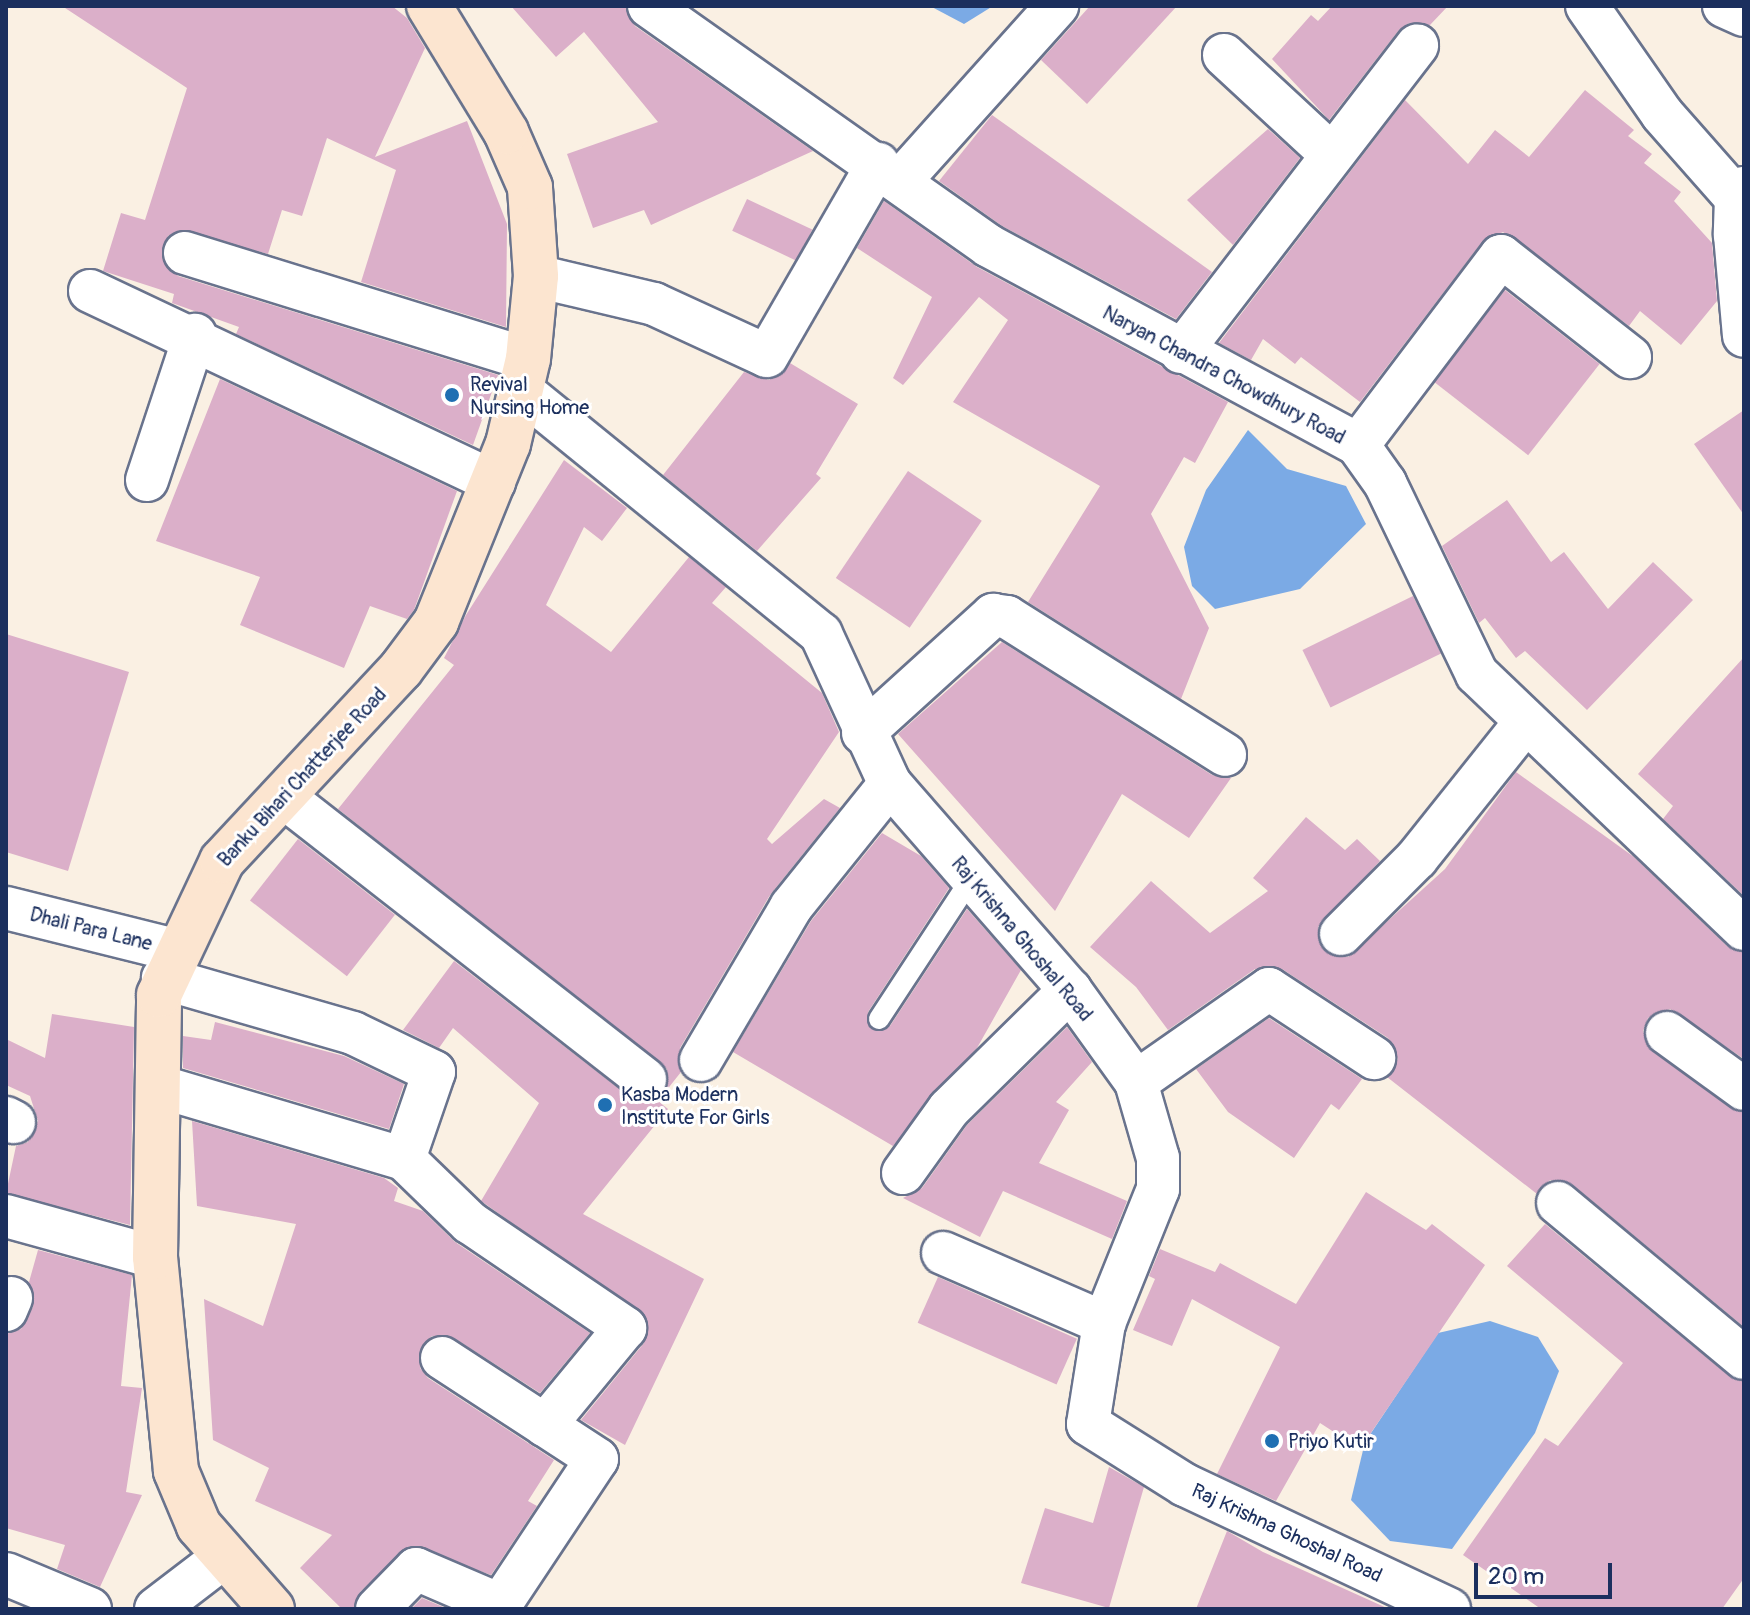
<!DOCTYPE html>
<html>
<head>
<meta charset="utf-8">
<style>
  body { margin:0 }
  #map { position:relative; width:1750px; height:1615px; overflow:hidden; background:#faf0e3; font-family:Pangolin,sans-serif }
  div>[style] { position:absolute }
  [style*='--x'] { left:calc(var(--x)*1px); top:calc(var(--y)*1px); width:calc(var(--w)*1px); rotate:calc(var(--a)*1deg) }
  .water>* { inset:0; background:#7baae5 }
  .building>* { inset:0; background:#dbafc9; transform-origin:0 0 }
  .roads { filter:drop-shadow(2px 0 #69738d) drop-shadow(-2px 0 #69738d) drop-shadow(0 2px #69738d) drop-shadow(0 -2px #69738d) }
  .lane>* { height:20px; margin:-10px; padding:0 10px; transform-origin:10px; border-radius:10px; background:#fff }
  .street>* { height:42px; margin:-21px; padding:0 21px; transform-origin:21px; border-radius:21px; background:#fff }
  .secondary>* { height:44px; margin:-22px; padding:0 22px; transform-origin:22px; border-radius:22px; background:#fce5d0 }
  .dots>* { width:22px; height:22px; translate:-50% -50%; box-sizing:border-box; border:4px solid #fff; border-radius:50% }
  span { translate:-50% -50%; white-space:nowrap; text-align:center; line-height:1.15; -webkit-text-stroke:6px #fff; paint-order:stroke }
  .street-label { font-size:20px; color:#1b2f5e }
  .poi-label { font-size:20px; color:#1b2f5e }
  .left { translate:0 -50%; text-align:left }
  .frame { position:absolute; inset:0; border:8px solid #1b2f5e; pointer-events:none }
  .scale { position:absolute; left:1474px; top:1563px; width:138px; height:36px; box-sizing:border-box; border:4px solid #1b2f5e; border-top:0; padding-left:10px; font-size:24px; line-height:28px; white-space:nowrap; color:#1b2f5e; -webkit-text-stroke:6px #fff; paint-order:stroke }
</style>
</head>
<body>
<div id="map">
  <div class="water">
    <i style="clip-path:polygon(930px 6px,993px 6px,964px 24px)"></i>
    <i style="clip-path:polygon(1248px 430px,1287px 469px,1346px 486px,1366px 524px,1300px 589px,1215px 609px,1192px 586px,1184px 547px,1206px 490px)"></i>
    <i style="clip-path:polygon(1490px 1321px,1538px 1337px,1559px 1371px,1535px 1433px,1452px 1549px,1390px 1541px,1351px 1500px,1365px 1442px,1438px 1333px)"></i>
  </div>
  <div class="building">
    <i style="clip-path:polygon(62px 6px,392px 6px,407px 18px,425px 48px,375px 157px,467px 121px,507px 224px,506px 327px,361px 282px,396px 170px,327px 138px,302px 216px,282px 210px,268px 254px,180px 230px,168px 236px,162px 258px,178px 276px,498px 375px,473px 445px,236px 334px,239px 327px,172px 303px,174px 294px,103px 271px,121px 213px,145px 220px,187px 88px)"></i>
    <i style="clip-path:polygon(511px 6px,625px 6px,635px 26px,813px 151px,651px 225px,644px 210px,593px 228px,567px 154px,658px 122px,584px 32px,556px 57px)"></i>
    <i style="clip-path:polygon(1090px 6px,1177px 6px,1087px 104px,1041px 60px)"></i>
    <i style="clip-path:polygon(1332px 6px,1448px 6px,1430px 25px,1409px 23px,1399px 30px,1329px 120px,1272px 59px,1311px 15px,1318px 21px)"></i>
    <i style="clip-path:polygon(1585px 90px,1634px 130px,1628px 136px,1652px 154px,1644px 163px,1681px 192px,1674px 201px,1712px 243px,1717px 301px,1681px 345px,1640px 311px,1629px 326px,1503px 232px,1482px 242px,1360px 402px,1301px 357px,1295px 364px,1263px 339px,1251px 360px,1219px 343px,1405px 100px,1468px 164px,1495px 130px,1529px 157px)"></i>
    <i style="clip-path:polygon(992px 115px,1212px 272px,1176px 319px,1002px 226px,939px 181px)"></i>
    <i style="clip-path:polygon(1268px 129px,1300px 158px,1233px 245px,1187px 200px)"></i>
    <i style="left:747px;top:199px;width:72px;height:35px;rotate:25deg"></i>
    <i style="clip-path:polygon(884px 201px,977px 267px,1228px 402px,1195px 463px,1184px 457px,1151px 514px,1209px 628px,1181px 699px,1028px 602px,1100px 486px,953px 402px,1008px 320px,979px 297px,903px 385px,893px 378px,932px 297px,857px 248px)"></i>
    <i style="left:1505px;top:290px;width:120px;height:116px;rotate:38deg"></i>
    <i style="clip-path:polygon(790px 363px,858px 404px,816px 474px,821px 478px,757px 551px,663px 475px,744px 372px,769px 380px)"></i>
    <i style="clip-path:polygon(220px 379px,457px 491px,414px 610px,407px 619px,370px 606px,344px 668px,240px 625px,260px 577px,156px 541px)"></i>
    <i style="clip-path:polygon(1744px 410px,1744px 515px,1694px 444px)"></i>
    <i style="clip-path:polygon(564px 460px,627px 508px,602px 541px,584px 527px,546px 605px,611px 652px,689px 557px,726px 587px,712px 603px,822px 693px,839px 732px,767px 839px,772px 844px,824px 799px,840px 808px,770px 895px,680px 1048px,681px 1072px,658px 1101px,668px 1109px,583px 1214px,704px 1279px,625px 1445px,581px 1420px,644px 1343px,646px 1318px,481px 1201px,539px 1103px,453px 1028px,439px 1048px,403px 1030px,454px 961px,631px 1098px,642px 1103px,663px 1094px,667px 1069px,338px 809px,454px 665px,444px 658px,466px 615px)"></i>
    <i style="left:908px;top:471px;width:89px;height:129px;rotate:34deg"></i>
    <i style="clip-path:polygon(1507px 500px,1551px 562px,1564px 552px,1608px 609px,1653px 562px,1693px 600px,1587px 710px,1525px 651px,1516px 658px,1485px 618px,1479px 623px,1442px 546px)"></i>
    <i style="left:1413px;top:596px;width:64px;height:123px;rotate:64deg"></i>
    <i style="clip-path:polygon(6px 634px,129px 672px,68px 871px,6px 852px)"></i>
    <i style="clip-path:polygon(1002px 642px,1212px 775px,1231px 778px,1189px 838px,1122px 794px,1055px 911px,898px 734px)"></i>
    <i style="clip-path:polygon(1744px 657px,1744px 896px,1663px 819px,1673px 806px,1638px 774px)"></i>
    <i style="clip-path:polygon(1516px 772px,1634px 857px,1727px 946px,1744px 952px,1744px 1059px,1670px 1009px,1648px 1018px,1643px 1031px,1653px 1052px,1744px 1113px,1744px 1327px,1573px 1185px,1550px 1180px,1537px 1194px,1387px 1077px,1398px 1059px,1388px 1038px,1282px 969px,1255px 969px,1168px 1030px,1136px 987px,1090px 947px,1151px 881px,1210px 933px,1268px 891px,1253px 878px,1306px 817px,1345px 850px,1357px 839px,1380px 861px,1318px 927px,1324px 950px,1348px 957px,1445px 869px)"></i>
    <i style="clip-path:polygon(882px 833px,921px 856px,949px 888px,868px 1012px,871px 1029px,890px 1026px,967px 909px,1021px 970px,977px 1048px,893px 1146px,733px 1052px,811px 921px)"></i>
    <i style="left:298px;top:839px;width:123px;height:78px;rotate:38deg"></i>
    <i style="clip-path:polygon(52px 1014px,134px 1027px,130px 1225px,6px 1193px,16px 1146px,28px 1142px,38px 1121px,30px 1096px,6px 1085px,6px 1039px,45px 1058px)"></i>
    <i style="clip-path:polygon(1269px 1018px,1362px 1079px,1339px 1110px,1331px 1104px,1294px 1158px,1228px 1112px,1196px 1069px)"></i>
    <i style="clip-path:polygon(215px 1022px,344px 1056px,404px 1084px,389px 1129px,183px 1068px,183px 1036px,211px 1040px)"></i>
    <i style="clip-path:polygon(1067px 1027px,1092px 1062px,1056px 1102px,1069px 1110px,1039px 1163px,1127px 1201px,1112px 1239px,1003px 1191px,980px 1237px,903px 1198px,922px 1188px,967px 1125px)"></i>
    <i style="clip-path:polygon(192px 1121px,384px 1178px,398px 1188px,394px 1201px,423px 1211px,455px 1242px,590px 1333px,540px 1393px,454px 1338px,432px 1336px,422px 1346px,420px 1368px,428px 1378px,554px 1460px,528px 1501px,537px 1506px,491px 1575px,410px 1546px,360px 1592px,354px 1609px,342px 1609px,300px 1568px,332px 1535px,255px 1501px,269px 1468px,213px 1440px,204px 1299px,263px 1326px,296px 1224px,197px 1206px)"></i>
    <i style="clip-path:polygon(1366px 1192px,1426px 1230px,1432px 1224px,1485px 1265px,1360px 1449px,1320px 1423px,1276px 1501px,1217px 1474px,1280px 1347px,1192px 1299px,1172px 1346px,1133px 1330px,1155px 1279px,1149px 1276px,1160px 1249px,1215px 1272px,1220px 1263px,1296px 1304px)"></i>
    <i style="clip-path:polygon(1545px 1224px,1729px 1376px,1744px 1381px,1744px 1578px,1722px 1609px,1541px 1609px,1463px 1555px,1545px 1438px,1558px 1446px,1623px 1363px,1507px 1266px)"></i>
    <i style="clip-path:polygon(38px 1250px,132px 1275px,121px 1386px,142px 1388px,126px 1492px,142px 1495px,100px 1587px,57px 1569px,65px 1545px,6px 1528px,6px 1334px,21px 1329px,33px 1307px,29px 1282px)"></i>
    <i style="left:938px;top:1277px;width:152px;height:50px;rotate:24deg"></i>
    <i style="clip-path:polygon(1109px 1467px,1144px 1487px,1109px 1608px,1021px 1583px,1045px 1508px,1093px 1523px)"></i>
    <i style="clip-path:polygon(1227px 1531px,1263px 1552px,1389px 1609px,1196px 1609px)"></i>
    <i style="clip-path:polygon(422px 1598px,448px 1609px,411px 1609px)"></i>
  </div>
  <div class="roads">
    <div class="lane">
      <i style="--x:879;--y:1019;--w:168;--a:-56.7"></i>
    </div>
    <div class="street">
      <i style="--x:649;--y:6;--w:416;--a:35.2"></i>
      <i style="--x:989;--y:246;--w:419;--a:28.3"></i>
      <i style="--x:1358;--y:445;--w:47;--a:54.6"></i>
      <i style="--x:1385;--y:483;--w:212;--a:64.3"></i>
      <i style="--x:1477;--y:674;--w:369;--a:43.7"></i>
      <i style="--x:1587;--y:6;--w:131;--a:55.2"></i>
      <i style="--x:1662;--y:114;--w:112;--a:48.6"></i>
      <i style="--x:1724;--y:6;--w:22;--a:24"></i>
      <i style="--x:1224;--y:55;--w:147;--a:42.8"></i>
      <i style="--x:901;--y:180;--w:234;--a:-48.1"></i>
      <i style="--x:1744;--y:188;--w:13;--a:129"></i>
      <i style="--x:1736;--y:198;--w:37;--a:92"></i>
      <i style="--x:1735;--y:235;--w:101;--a:84.9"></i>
      <i style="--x:185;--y:253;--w:359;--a:17.2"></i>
      <i style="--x:536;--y:276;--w:121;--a:13.3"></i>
      <i style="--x:654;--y:304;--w:124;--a:24.7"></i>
      <i style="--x:767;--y:356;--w:222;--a:-60"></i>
      <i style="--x:90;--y:291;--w:447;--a:25.3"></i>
      <i style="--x:1181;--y:352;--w:387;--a:-52.4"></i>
      <i style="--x:522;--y:391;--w:385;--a:39.1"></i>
      <i style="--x:821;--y:634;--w:165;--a:65.3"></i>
      <i style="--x:890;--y:784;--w:274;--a:48.9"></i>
      <i style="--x:1070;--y:990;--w:113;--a:54.3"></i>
      <i style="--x:1136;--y:1082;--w:79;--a:73.9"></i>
      <i style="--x:1158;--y:1158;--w:31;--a:90"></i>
      <i style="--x:1158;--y:1189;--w:144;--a:111.9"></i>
      <i style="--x:1104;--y:1323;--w:102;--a:99"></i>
      <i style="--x:1088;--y:1424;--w:115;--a:32.2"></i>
      <i style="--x:1185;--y:1485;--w:292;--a:25.2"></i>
      <i style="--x:1358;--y:445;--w:237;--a:-52.9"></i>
      <i style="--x:1501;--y:256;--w:164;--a:38.1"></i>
      <i style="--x:147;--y:480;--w:153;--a:-71.7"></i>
      <i style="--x:863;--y:733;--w:176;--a:-42.2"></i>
      <i style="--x:993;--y:615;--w:14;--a:8"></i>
      <i style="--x:1007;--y:617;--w:258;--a:32.3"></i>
      <i style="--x:285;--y:798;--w:457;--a:38"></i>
      <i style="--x:6;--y:908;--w:174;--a:14"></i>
      <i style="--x:1341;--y:934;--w:107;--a:-45"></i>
      <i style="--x:1417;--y:858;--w:171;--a:-51.4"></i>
      <i style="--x:1667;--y:1033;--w:95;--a:36"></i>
      <i style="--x:701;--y:1060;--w:178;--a:-59.5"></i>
      <i style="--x:791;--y:907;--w:158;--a:-51.2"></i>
      <i style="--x:1136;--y:1082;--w:162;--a:-35"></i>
      <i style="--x:1269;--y:989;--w:126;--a:33.3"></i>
      <i style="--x:158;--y:1086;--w:257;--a:16.5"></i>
      <i style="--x:404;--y:1159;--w:92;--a:-71"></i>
      <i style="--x:434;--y:1072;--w:90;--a:-154.3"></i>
      <i style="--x:353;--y:1033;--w:198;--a:-163.9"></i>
      <i style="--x:6;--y:1118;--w:9;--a:27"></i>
      <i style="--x:404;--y:1159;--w:91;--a:44.1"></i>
      <i style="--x:469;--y:1222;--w:189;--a:34.2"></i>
      <i style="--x:625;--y:1328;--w:126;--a:129.5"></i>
      <i style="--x:903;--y:1173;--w:79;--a:-54.3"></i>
      <i style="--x:949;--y:1109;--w:170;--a:-44.5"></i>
      <i style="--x:1558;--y:1203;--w:242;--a:39.8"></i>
      <i style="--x:6;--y:1216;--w:155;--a:15.4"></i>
      <i style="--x:943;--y:1253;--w:176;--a:23.5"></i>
      <i style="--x:6;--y:1310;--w:13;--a:-67"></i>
      <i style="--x:6;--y:1574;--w:91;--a:22.6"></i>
      <i style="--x:156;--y:1609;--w:87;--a:-37.5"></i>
      <i style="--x:377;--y:1609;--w:56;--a:-45.7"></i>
      <i style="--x:416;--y:1569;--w:91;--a:23.2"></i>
      <i style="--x:500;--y:1605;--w:175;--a:-56.4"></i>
      <i style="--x:597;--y:1459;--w:185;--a:-146.9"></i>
    </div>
    <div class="secondary">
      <i style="--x:272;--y:1609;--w:111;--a:-131.3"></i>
      <i style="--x:199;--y:1526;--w:60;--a:-112.7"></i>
      <i style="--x:176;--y:1471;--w:215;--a:-95.6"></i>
      <i style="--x:155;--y:1257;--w:262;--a:-89.1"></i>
      <i style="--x:159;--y:995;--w:148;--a:-64.8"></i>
      <i style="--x:222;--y:861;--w:262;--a:-47"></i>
      <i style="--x:401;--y:669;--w:59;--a:-53.3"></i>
      <i style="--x:436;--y:622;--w:192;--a:-68"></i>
      <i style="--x:508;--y:444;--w:87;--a:-76.8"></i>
      <i style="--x:528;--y:359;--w:83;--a:-84.5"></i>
      <i style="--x:536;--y:276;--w:89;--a:-93.9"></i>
      <i style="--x:530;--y:187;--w:60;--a:-113.6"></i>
      <i style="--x:506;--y:132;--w:148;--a:-121.4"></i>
    </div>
  </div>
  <div class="dots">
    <i style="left:452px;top:395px;background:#1f6fb2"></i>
    <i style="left:605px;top:1105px;background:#1f6fb2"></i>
    <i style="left:1272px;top:1441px;background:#1f6fb2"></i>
  </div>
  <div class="street-label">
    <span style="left:1224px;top:375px;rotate:28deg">Naryan Chandra Chowdhury Road</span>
    <span style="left:302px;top:777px;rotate:-47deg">Banku Bihari Chatterjee Road</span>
    <span style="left:91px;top:929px;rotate:14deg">Dhali Para Lane</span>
    <span style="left:1022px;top:939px;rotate:50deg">Raj Krishna Ghoshal Road</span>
    <span style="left:1287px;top:1533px;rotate:25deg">Raj Krishna Ghoshal Road</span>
  </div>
  <div class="poi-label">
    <span class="left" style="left:470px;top:396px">Revival<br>Nursing Home</span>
    <span class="left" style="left:621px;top:1106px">Kasba Modern<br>Institute For Girls</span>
    <span class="left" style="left:1288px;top:1441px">Priyo Kutir</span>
  </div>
  <div class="frame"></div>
  <div class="scale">20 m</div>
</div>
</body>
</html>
